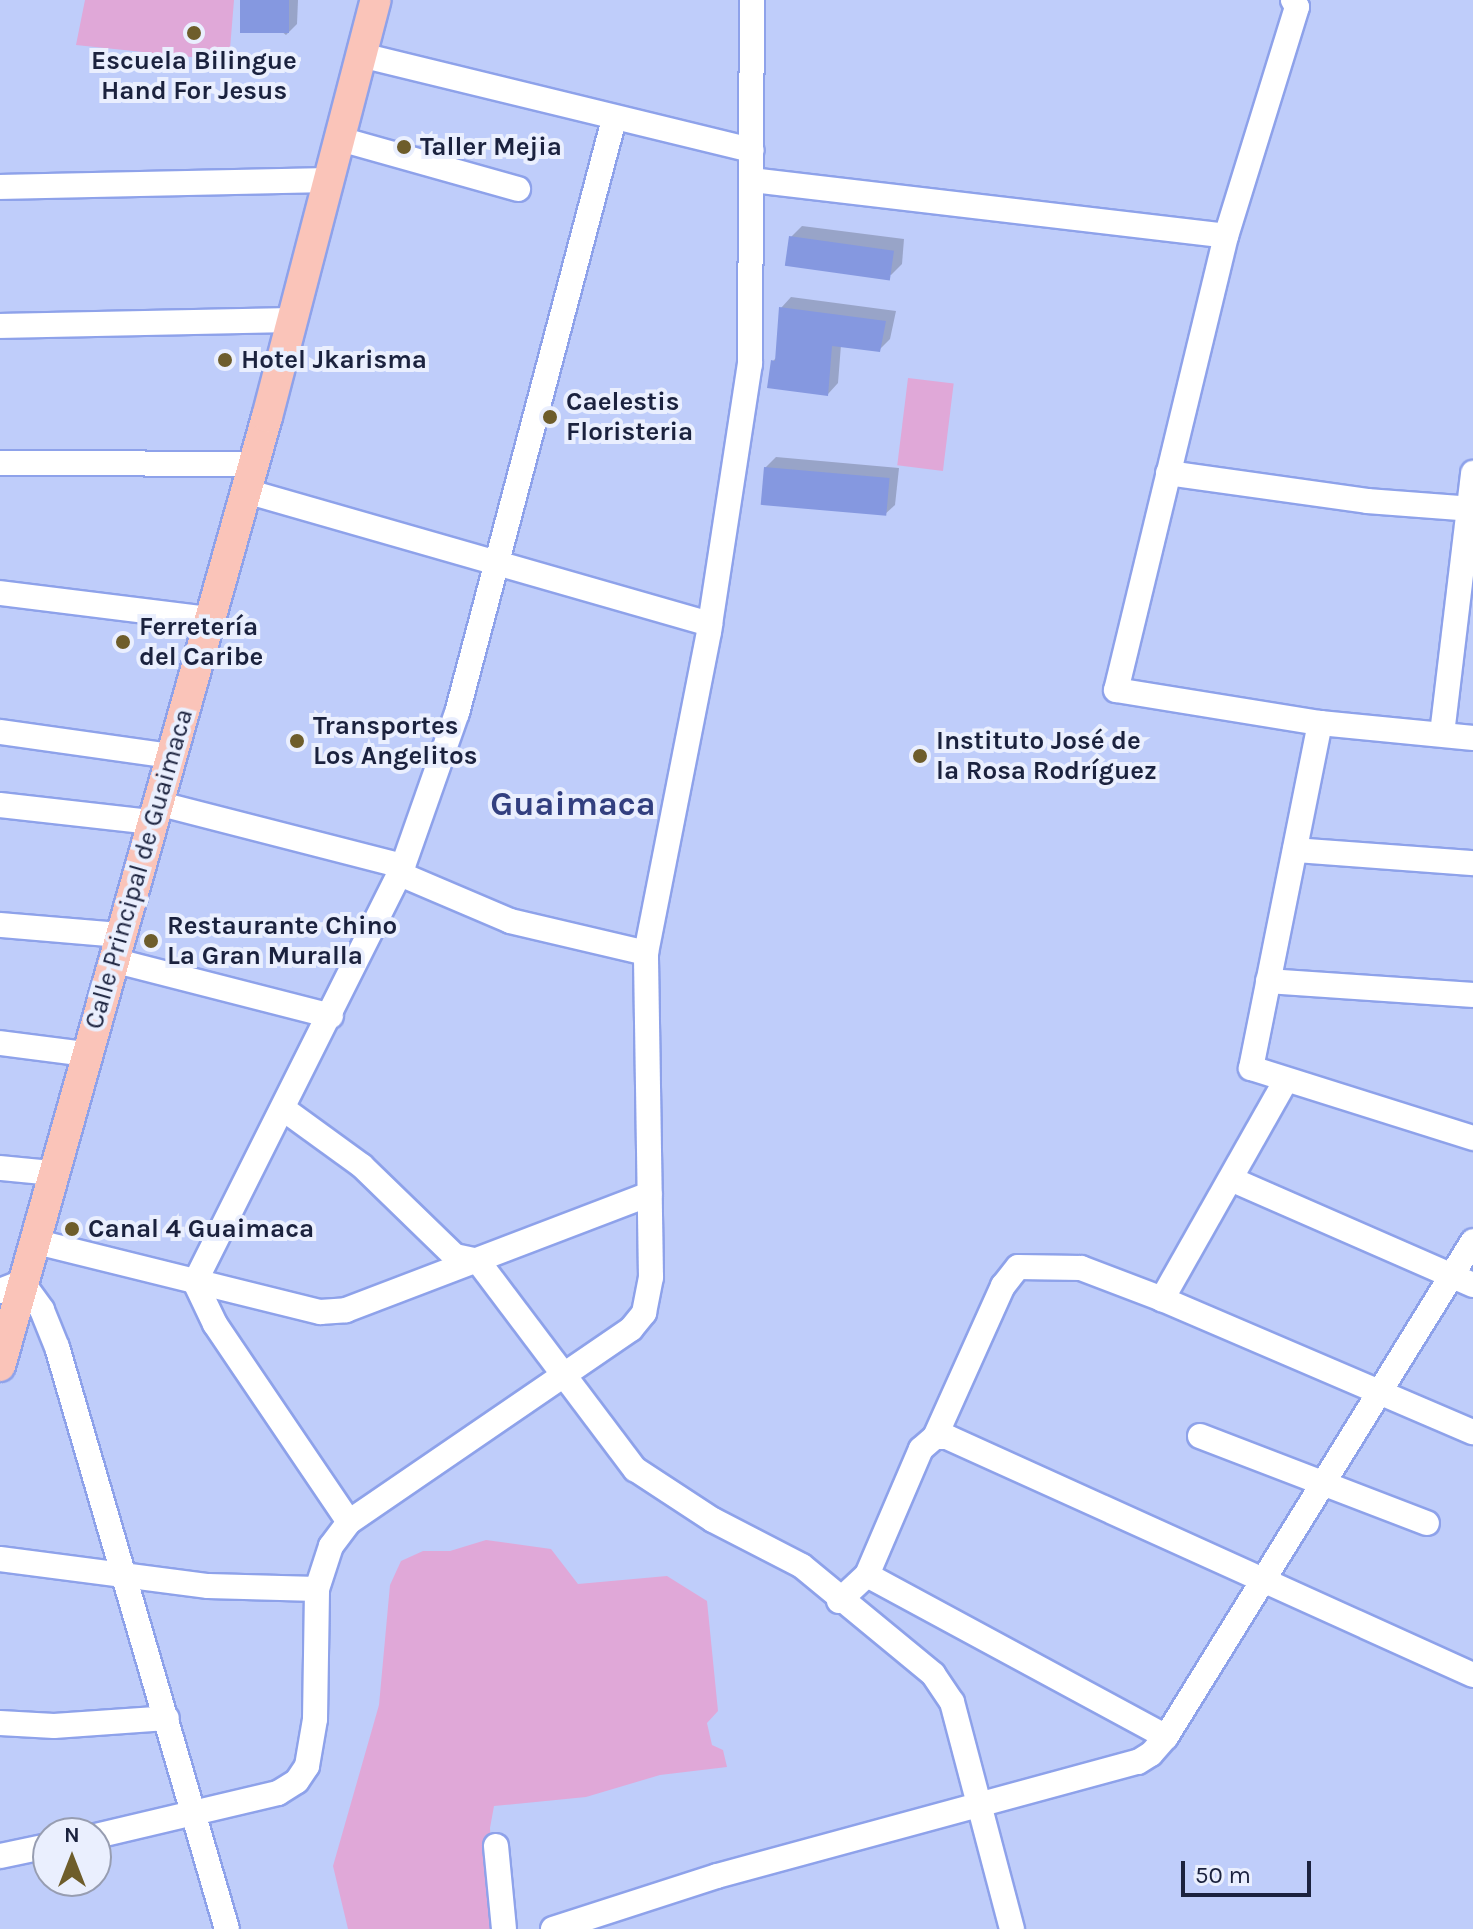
<!DOCTYPE html>
<html>
<head>
<meta charset="utf-8">
<style>
  body { margin:0 }
  #map { position:relative; width:1473px; height:1929px; overflow:hidden; background:#bfcdfa; font-family:Karla,sans-serif }
  div>[style] { position:absolute }
  [style*='--x'] { left:calc(var(--x)*1px); top:calc(var(--y)*1px); width:calc(var(--w)*1px); rotate:calc(var(--a)*1deg) }
  .green>* { inset:0; background:#e0a8d8; transform-origin:0 0 }
  .shadow>* { inset:0; background:#0003 }
  .building>* { inset:0; background:#8598e0; transform-origin:0 0 }
  .roads { filter:drop-shadow(2px 0 #8ea2ea) drop-shadow(-2px 0 #8ea2ea) drop-shadow(0 2px #8ea2ea) drop-shadow(0 -2px #8ea2ea) }
  .minor>* { height:24px; margin:-12px; padding:0 12px; transform-origin:12px; border-radius:12px; background:#fff }
  .major>* { height:30px; margin:-15px; padding:0 15px; transform-origin:15px; border-radius:15px; background:#fac4b9 }
  .dots>* { width:22px; height:22px; translate:-50% -50%; box-sizing:border-box; border:4px solid #eaeffe; border-radius:50% }
  span { translate:-50% -50%; white-space:nowrap; text-align:center; line-height:1.15; -webkit-text-stroke:8px #eaeffe; paint-order:stroke }
  .poi-label { font-size:26px; color:#1b223e; font-weight:700 }
  .left { translate:0 -50%; text-align:left }
  .street-label { font-size:26px; color:#1b223e }
  .district-label { font-size:34px; color:#323f7f; font-weight:700 }
  .north { position:absolute; left:32px; top:1817px; width:80px; height:80px; box-sizing:border-box; background:#eaeffe; border:2px solid #979db1; border-radius:50%; rotate:0deg; font-size:22px; font-weight:700; line-height:32px; text-align:center; color:#1b223e }
  .north::after { content:''; display:block; margin:auto; width:28px; height:36px; background:#6e5d2b; clip-path:polygon(50% 0,100% 100%,50% 72%,0 100%) }
  .scale { position:absolute; left:1181px; top:1861px; width:130px; height:36px; box-sizing:border-box; border:4px solid #1b223e; border-top:0; padding-left:10px; font-size:24px; line-height:28px; white-space:nowrap; color:#1b223e; -webkit-text-stroke:6px #eaeffe; paint-order:stroke }
</style>
</head>
<body>
<div id="map">
  <div class="green">
    <i style="clip-path:polygon(85px 0,234px 0,229px 61px,76px 45px)"></i>
    <i style="left:908px;top:378px;width:46px;height:88px;rotate:7deg"></i>
    <i style="clip-path:polygon(486px 1540px,551px 1549px,578px 1584px,667px 1576px,707px 1601px,718px 1711px,707px 1723px,712px 1745px,723px 1750px,727px 1767px,660px 1775px,586px 1797px,494px 1806px,490px 1828px,494px 1929px,348px 1929px,333px 1866px,379px 1705px,390px 1585px,401px 1561px,423px 1551px,450px 1551px)"></i>
  </div>
  <div class="shadow">
    <i style="clip-path:polygon(242px 0,298px 0,297px 24px,286px 35px)"></i>
    <i style="clip-path:polygon(802px 226px,904px 239px,902px 264px,891px 275px,791px 237px)"></i>
    <i style="clip-path:polygon(791px 297px,896px 311px,890px 339px,879px 350px,841px 345px,838px 383px,828px 394px,773px 361px,778px 356px,781px 308px)"></i>
    <i style="clip-path:polygon(776px 457px,899px 468px,895px 505px,884px 515px,765px 468px)"></i>
  </div>
  <div class="building">
    <i style="left:240px;top:0;width:49px;height:33px"></i>
    <i style="left:789px;top:236px;width:106px;height:30px;rotate:8deg"></i>
    <i style="clip-path:polygon(779px 307px,886px 321px,880px 352px,832px 346px,828px 396px,767px 388px,771px 360px,775px 361px)"></i>
    <i style="left:764px;top:467px;width:126px;height:38px;rotate:5deg"></i>
  </div>
  <div class="roads">
    <div class="minor">
      <i style="--x:1293;--y:0;--w:8;--a:60"></i>
      <i style="--x:1297;--y:7;--w:240;--a:107.2"></i>
      <i style="--x:1226;--y:236;--w:467;--a:103.6"></i>
      <i style="--x:1116;--y:690;--w:207;--a:9.2"></i>
      <i style="--x:1320;--y:723;--w:154;--a:5.6"></i>
      <i style="--x:361;--y:55;--w:402;--a:13.7"></i>
      <i style="--x:340;--y:139;--w:185;--a:15.7"></i>
      <i style="--x:752;--y:180;--w:477;--a:6.7"></i>
      <i style="--x:0;--y:187;--w:329;--a:-1.2"></i>
      <i style="--x:0;--y:326;--w:292;--a:-1.2"></i>
      <i style="--x:0;--y:463;--w:253;--a:0.2"></i>
      <i style="--x:1168;--y:473;--w:201;--a:8"></i>
      <i style="--x:1367;--y:501;--w:106;--a:4.3"></i>
      <i style="--x:246;--y:491;--w:483;--a:16"></i>
      <i style="--x:0;--y:593;--w:212;--a:7.1"></i>
      <i style="--x:1320;--y:723;--w:352;--a:101.3"></i>
      <i style="--x:1251;--y:1068;--w:233;--a:17.5"></i>
      <i style="--x:0;--y:732;--w:172;--a:8"></i>
      <i style="--x:1442;--y:734;--w:263;--a:-83.2"></i>
      <i style="--x:157;--y:803;--w:254;--a:14.4"></i>
      <i style="--x:0;--y:805;--w:153;--a:6.4"></i>
      <i style="--x:1295;--y:850;--w:178;--a:4.2"></i>
      <i style="--x:400;--y:874;--w:120;--a:23.1"></i>
      <i style="--x:510;--y:921;--w:140;--a:13.2"></i>
      <i style="--x:0;--y:925;--w:120;--a:4.8"></i>
      <i style="--x:113;--y:960;--w:225;--a:14.4"></i>
      <i style="--x:1268;--y:981;--w:205;--a:3.9"></i>
      <i style="--x:0;--y:1043;--w:87;--a:7.3"></i>
      <i style="--x:1286;--y:1080;--w:252;--a:119.5"></i>
      <i style="--x:1162;--y:1299;--w:338;--a:23.2"></i>
      <i style="--x:285;--y:1110;--w:95;--a:36"></i>
      <i style="--x:362;--y:1166;--w:129;--a:44.1"></i>
      <i style="--x:455;--y:1256;--w:24;--a:12"></i>
      <i style="--x:478;--y:1261;--w:261;--a:53"></i>
      <i style="--x:635;--y:1469;--w:93;--a:33.2"></i>
      <i style="--x:713;--y:1520;--w:100;--a:27.3"></i>
      <i style="--x:802;--y:1566;--w:170;--a:39.5"></i>
      <i style="--x:933;--y:1674;--w:34;--a:56"></i>
      <i style="--x:952;--y:1702;--w:235;--a:75.2"></i>
      <i style="--x:0;--y:1168;--w:52;--a:5.5"></i>
      <i style="--x:1233;--y:1180;--w:262;--a:23.6"></i>
      <i style="--x:33;--y:1241;--w:296;--a:13.9"></i>
      <i style="--x:320;--y:1312;--w:26;--a:-4"></i>
      <i style="--x:346;--y:1310;--w:325;--a:-20.9"></i>
      <i style="--x:0;--y:1291;--w:24;--a:-22"></i>
      <i style="--x:22;--y:1282;--w:34;--a:54"></i>
      <i style="--x:42;--y:1310;--w:40;--a:68"></i>
      <i style="--x:57;--y:1347;--w:606;--a:73.72"></i>
      <i style="--x:1200;--y:1436;--w:243;--a:21"></i>
      <i style="--x:935;--y:1437;--w:166;--a:-65.8"></i>
      <i style="--x:1003;--y:1286;--w:24;--a:-52"></i>
      <i style="--x:1018;--y:1267;--w:63;--a:0.9"></i>
      <i style="--x:1081;--y:1268;--w:87;--a:20.9"></i>
      <i style="--x:349;--y:1522;--w:239;--a:-124.1"></i>
      <i style="--x:215;--y:1324;--w:47;--a:-115.5"></i>
      <i style="--x:195;--y:1282;--w:465;--a:-63.4"></i>
      <i style="--x:403;--y:866;--w:162;--a:-70.6"></i>
      <i style="--x:457;--y:713;--w:614;--a:-75.19"></i>
      <i style="--x:0;--y:1559;--w:210;--a:7.4"></i>
      <i style="--x:208;--y:1586;--w:109;--a:1.6"></i>
      <i style="--x:867;--y:1575;--w:340;--a:28.4"></i>
      <i style="--x:839;--y:1601;--w:38;--a:-43"></i>
      <i style="--x:867;--y:1575;--w:137;--a:-66.8"></i>
      <i style="--x:921;--y:1449;--w:18;--a:-41"></i>
      <i style="--x:935;--y:1437;--w:12;--a:0"></i>
      <i style="--x:947;--y:1437;--w:577;--a:24.35"></i>
      <i style="--x:0;--y:1723;--w:54;--a:3.2"></i>
      <i style="--x:54;--y:1726;--w:113;--a:-4"></i>
      <i style="--x:96;--y:1836;--w:187;--a:-13.3"></i>
      <i style="--x:278;--y:1793;--w:22;--a:-32"></i>
      <i style="--x:297;--y:1781;--w:18;--a:-56"></i>
      <i style="--x:307;--y:1766;--w:48;--a:-80.3"></i>
      <i style="--x:315;--y:1719;--w:130;--a:-89.1"></i>
      <i style="--x:317;--y:1589;--w:45;--a:-72"></i>
      <i style="--x:331;--y:1546;--w:30;--a:-53"></i>
      <i style="--x:349;--y:1522;--w:342;--a:-34.4"></i>
      <i style="--x:631;--y:1329;--w:21;--a:-51"></i>
      <i style="--x:644;--y:1313;--w:37;--a:-79"></i>
      <i style="--x:651;--y:1277;--w:324;--a:-90.9"></i>
      <i style="--x:646;--y:953;--w:328;--a:-78.9"></i>
      <i style="--x:709;--y:631;--w:270;--a:-81.3"></i>
      <i style="--x:750;--y:364;--w:364;--a:-89.7"></i>
      <i style="--x:496;--y:1846;--w:83;--a:84.5"></i>
      <i style="--x:0;--y:1856;--w:49;--a:-11.8"></i>
      <i style="--x:553;--y:1929;--w:172;--a:-17.9"></i>
      <i style="--x:717;--y:1876;--w:436;--a:-15.2"></i>
      <i style="--x:1138;--y:1762;--w:15;--a:-32"></i>
      <i style="--x:1151;--y:1754;--w:23;--a:-49"></i>
      <i style="--x:1166;--y:1737;--w:583;--a:-58.24"></i>
    </div>
    <div class="major">
      <i style="--x:0;--y:1366;--w:986;--a:-74.29"></i>
      <i style="--x:267;--y:417;--w:431;--a:-75.4"></i>
    </div>
  </div>
  <div class="dots">
    <i style="left:194px;top:33px;background:#6e5d2b"></i>
    <i style="left:404px;top:147px;background:#6e5d2b"></i>
    <i style="left:225px;top:360px;background:#6e5d2b"></i>
    <i style="left:550px;top:417px;background:#6e5d2b"></i>
    <i style="left:123px;top:642px;background:#6e5d2b"></i>
    <i style="left:297px;top:741px;background:#6e5d2b"></i>
    <i style="left:920px;top:756px;background:#6e5d2b"></i>
    <i style="left:151px;top:941px;background:#6e5d2b"></i>
    <i style="left:72px;top:1229px;background:#6e5d2b"></i>
  </div>
  <div class="poi-label">
    <span style="left:194px;top:76px">Escuela Bilingue<br>Hand For Jesus</span>
    <span class="left" style="left:420px;top:147px">Taller Mejia</span>
    <span class="left" style="left:241px;top:360px">Hotel Jkarisma</span>
    <span class="left" style="left:566px;top:417px">Caelestis<br>Floristeria</span>
    <span class="left" style="left:139px;top:642px">Ferretería<br>del Caribe</span>
    <span class="left" style="left:313px;top:741px">Transportes<br>Los Angelitos</span>
    <span class="left" style="left:936px;top:756px">Instituto José de<br>la Rosa Rodríguez</span>
    <span class="left" style="left:167px;top:941px">Restaurante Chino<br>La Gran Muralla</span>
    <span class="left" style="left:88px;top:1229px">Canal 4 Guaimaca</span>
  </div>
  <div class="street-label">
    <span style="left:139px;top:869px;rotate:-74deg">Calle Principal de Guaimaca</span>
  </div>
  <div class="district-label">
    <span style="left:573px;top:805px">Guaimaca</span>
  </div>
  <div class="north">N</div>
  <div class="scale">50 m</div>
</div>
</body>
</html>
